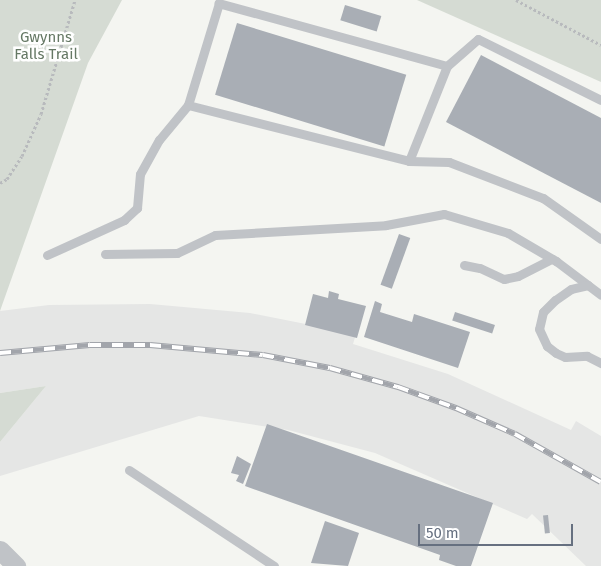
<!DOCTYPE html>
<html>
<head>
<meta charset="utf-8">
<style>
  body { margin:0 }
  #map { position:relative; width:601px; height:566px; overflow:hidden; background:#f4f5f1; font-family:"Fira Sans",sans-serif }
  div>[style] { position:absolute }
  [style*='--x'] { left:calc(var(--x)*1px); top:calc(var(--y)*1px); width:calc(var(--w)*1px); rotate:calc(var(--a)*1deg) }
  .built>* { inset:0; background:#e5e6e5 }
  .green>* { inset:0; background:#d5dbd3 }
  .building>* { inset:0; background:#a9aeb5; transform-origin:0 0 }
  .path>* { height:3px; margin-top:-1.5px; transform-origin:0; background:repeating-linear-gradient(90deg,#b8babd 0 2.5px,transparent 0 5px) }
  .lane>* { height:9px; margin:-4.5px; padding:0 4.5px; transform-origin:4.5px; border-radius:4.5px; background:#c0c3c7 }
  .street>* { height:19px; margin:-9.5px; padding:0 9.5px; transform-origin:9.5px; border-radius:9.5px; background:#c0c3c7 }
  .rail>* { height:5.5px; margin-top:-2.75px; transform-origin:0; background:repeating-linear-gradient(90deg,#fff 0 11px,#a2a5ab 0 22px); box-sizing:border-box; border-block:1px solid #a2a5ab }
  span { translate:-50% -50%; white-space:nowrap; text-align:center; line-height:1.15; -webkit-text-stroke:5px #fff; paint-order:stroke }
  .park-label { font-size:15px; color:#657864 }
  .scale { position:absolute; left:418px; top:524px; width:155px; height:22px; box-sizing:border-box; border:2px solid #667080; border-top:0; padding-left:6px; font-size:15px; line-height:18px; white-space:nowrap; color:#667080; -webkit-text-stroke:4px #fff; paint-order:stroke }
</style>
</head>
<body>
<div id="map">
  <div class="built">
    <i style="clip-path:polygon(150px 304px,250px 313px,356px 334px,353px 344px,448px 374px,571px 430px,576px 421px,601px 436px,601px 566px,586px 566px,532px 514px,527px 519px,375px 453px,288px 430px,199px 416px,0 476px,0 442px,46px 386px,0 393px,0 311px,49px 305px)"></i>
  </div>
  <div class="green">
    <i style="clip-path:polygon(0 0,122px 0,88px 63px,0 311px)"></i>
    <i style="clip-path:polygon(417px 0,601px 0,601px 82px)"></i>
    <i style="clip-path:polygon(46px 386px,0 442px,0 393px)"></i>
  </div>
  <div class="building">
    <i style="left:345px;top:5px;width:38px;height:16px;rotate:17deg"></i>
    <i style="left:237px;top:23px;width:177px;height:75px;rotate:17deg"></i>
    <i style="clip-path:polygon(481px 55px,601px 118px,601px 203px,446px 122px)"></i>
    <i style="left:399px;top:234px;width:12px;height:54px;rotate:20deg"></i>
    <i style="clip-path:polygon(329px 291px,339px 294px,338px 299px,366px 306px,357px 338px,305px 325px,313px 294px,328px 298px)"></i>
    <i style="clip-path:polygon(375px 301px,382px 304px,380px 312px,412px 322px,414px 314px,470px 332px,458px 368px,364px 337px)"></i>
    <i style="left:455px;top:312px;width:42px;height:9px;rotate:18deg"></i>
    <i style="clip-path:polygon(267px 424px,493px 503px,471px 566px,456px 566px,439px 560px,440px 555px,245px 486px)"></i>
    <i style="clip-path:polygon(237px 456px,251px 464px,243px 484px,236px 481px,239px 475px,231px 473px)"></i>
    <i style="left:548px;top:515px;width:18px;height:5px;rotate:84deg"></i>
    <i style="clip-path:polygon(325px 521px,359px 533px,348px 566px,311px 563px)"></i>
  </div>
  <div class="path">
    <i style="--x:516;--y:0;--w:96;--a:27.9"></i>
    <i style="--x:0;--y:183;--w:8;--a:-30"></i>
    <i style="--x:7;--y:179;--w:27;--a:-57"></i>
    <i style="--x:22;--y:156;--w:46;--a:-65.7"></i>
    <i style="--x:41;--y:114;--w:119;--a:-73.4"></i>
  </div>
  <div class="lane">
    <i style="--x:447;--y:66;--w:41;--a:-41.1"></i>
    <i style="--x:478;--y:39;--w:137;--a:26.4"></i>
    <i style="--x:409;--y:161;--w:102;--a:-68.2"></i>
    <i style="--x:447;--y:66;--w:237;--a:-164.6"></i>
    <i style="--x:219;--y:3;--w:107;--a:106.9"></i>
    <i style="--x:188;--y:105;--w:228;--a:14.2"></i>
    <i style="--x:409;--y:161;--w:40;--a:1.4"></i>
    <i style="--x:449;--y:162;--w:101;--a:21"></i>
    <i style="--x:543;--y:198;--w:71;--a:35.3"></i>
    <i style="--x:105;--y:254;--w:72;--a:-0.8"></i>
    <i style="--x:177;--y:253;--w:42;--a:-25.3"></i>
    <i style="--x:215;--y:235;--w:171;--a:-3.3"></i>
    <i style="--x:386;--y:225;--w:59;--a:-10.7"></i>
    <i style="--x:444;--y:214;--w:67;--a:16.5"></i>
    <i style="--x:508;--y:233;--w:56;--a:30.3"></i>
    <i style="--x:556;--y:261;--w:56;--a:37.1"></i>
    <i style="--x:47;--y:255;--w:85;--a:-24.4"></i>
    <i style="--x:124;--y:220;--w:18;--a:-43"></i>
    <i style="--x:137;--y:208;--w:34;--a:-85"></i>
    <i style="--x:140;--y:174;--w:39;--a:-61"></i>
    <i style="--x:159;--y:140;--w:45;--a:-50.4"></i>
    <i style="--x:464;--y:265;--w:16;--a:11"></i>
    <i style="--x:480;--y:268;--w:26;--a:25"></i>
    <i style="--x:504;--y:279;--w:14;--a:-12"></i>
    <i style="--x:518;--y:276;--w:38;--a:-27"></i>
    <i style="--x:588;--y:285;--w:17;--a:167"></i>
    <i style="--x:571;--y:289;--w:19;--a:145"></i>
    <i style="--x:555;--y:300;--w:17;--a:135"></i>
    <i style="--x:543;--y:312;--w:17;--a:103"></i>
    <i style="--x:539;--y:329;--w:19;--a:65"></i>
    <i style="--x:547;--y:346;--w:11;--a:38"></i>
    <i style="--x:556;--y:353;--w:10;--a:24"></i>
    <i style="--x:565;--y:357;--w:22;--a:-3"></i>
    <i style="--x:587;--y:356;--w:16;--a:27"></i>
    <i style="--x:129;--y:470;--w:174;--a:33.5"></i>
  </div>
  <div class="street">
    <i style="--x:0;--y:550;--w:23;--a:45"></i>
  </div>
  <div class="rail">
    <i style="--x:0;--y:353;--w:90;--a:-5.1"></i>
    <i style="--x:90;--y:345;--w:60;--a:0"></i>
    <i style="--x:150;--y:345;--w:113;--a:5.1"></i>
    <i style="--x:263;--y:355;--w:68;--a:11"></i>
    <i style="--x:330;--y:368;--w:71;--a:15.6"></i>
    <i style="--x:398;--y:387;--w:62;--a:19.9"></i>
    <i style="--x:456;--y:408;--w:64;--a:23.8"></i>
    <i style="--x:515;--y:434;--w:98;--a:29.2"></i>
  </div>
  <div class="park-label">
    <span style="left:46px;top:46px">Gwynns<br>Falls Trail</span>
  </div>
  <div class="scale">50 m</div>
</div>
</body>
</html>
